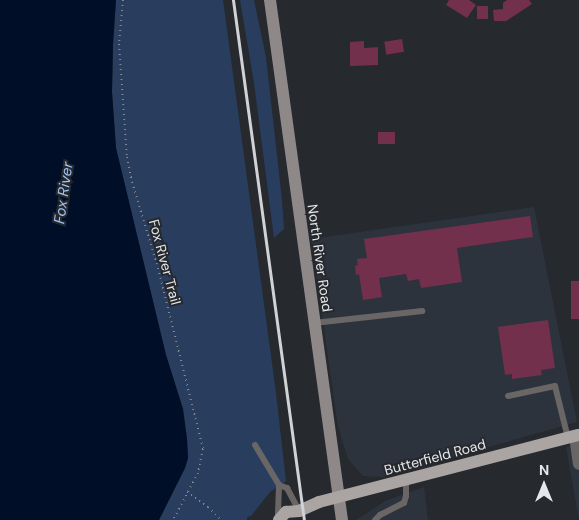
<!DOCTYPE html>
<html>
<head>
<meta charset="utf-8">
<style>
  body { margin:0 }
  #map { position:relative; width:579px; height:520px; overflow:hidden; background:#26292d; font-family:"DM Sans",sans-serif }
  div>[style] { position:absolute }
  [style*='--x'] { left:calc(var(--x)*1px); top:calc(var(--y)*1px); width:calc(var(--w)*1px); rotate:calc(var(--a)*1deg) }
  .built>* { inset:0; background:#2d333d }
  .green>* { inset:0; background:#293d5f }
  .water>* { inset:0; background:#000e27 }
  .building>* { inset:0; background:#72304c; transform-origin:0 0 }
  .path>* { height:2px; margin-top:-1px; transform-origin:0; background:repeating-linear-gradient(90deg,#86888c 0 1px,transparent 0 5px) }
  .lane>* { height:6px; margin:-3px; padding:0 3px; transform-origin:3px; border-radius:3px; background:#6a6665 }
  .street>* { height:12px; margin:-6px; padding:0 6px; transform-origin:6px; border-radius:6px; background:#6a6665 }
  .secondary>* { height:12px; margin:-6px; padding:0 6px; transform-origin:6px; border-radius:6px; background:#8e8988 }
  .primary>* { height:12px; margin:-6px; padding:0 6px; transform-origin:6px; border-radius:6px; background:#aaa4a2 }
  .rail>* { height:3px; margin:-1.5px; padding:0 1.5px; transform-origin:1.5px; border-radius:1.5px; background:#d0d2d6 }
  span { translate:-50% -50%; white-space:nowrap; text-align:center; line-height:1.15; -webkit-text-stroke:4px #26292d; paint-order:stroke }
  .street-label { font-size:14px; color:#e5e7ea }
  .water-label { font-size:15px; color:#a1c4f3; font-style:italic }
  .north { position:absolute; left:519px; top:460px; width:50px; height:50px; -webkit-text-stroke:4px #26292d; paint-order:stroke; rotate:0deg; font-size:14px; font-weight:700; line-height:20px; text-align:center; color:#e5e7ea }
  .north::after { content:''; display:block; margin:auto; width:18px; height:22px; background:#e5e7ea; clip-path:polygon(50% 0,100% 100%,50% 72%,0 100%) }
</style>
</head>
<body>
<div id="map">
  <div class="built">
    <i style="clip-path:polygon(534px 207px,577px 422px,383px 477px,363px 476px,348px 459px,338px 427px,311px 239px)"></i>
    <i style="clip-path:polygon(579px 443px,579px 520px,566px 447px)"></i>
    <i style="clip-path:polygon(424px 487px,428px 520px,356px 520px,387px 500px)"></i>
  </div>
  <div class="green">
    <i style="clip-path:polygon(116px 0,223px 0,276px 393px,286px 481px,270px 492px,251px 516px,247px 517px,247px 520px,159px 520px,185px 468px,188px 458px,187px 439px,183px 409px,166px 355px,116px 148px,112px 92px,113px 44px)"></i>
    <i style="clip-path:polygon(240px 0,254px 0,266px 57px,282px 200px,284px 229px,274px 238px,254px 83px)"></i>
  </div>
  <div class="water">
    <i style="clip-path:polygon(0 0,116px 0,113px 44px,112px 92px,116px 148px,166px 355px,183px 409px,187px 439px,188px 458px,185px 468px,159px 520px,0 520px)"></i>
  </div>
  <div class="building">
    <i style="clip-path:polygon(449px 0,469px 0,476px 5px,467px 18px,446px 5px)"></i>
    <i style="clip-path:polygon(507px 0,529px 0,532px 4px,506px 21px,494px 21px,493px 10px,503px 9px,503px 3px)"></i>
    <i style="left:477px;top:6px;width:11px;height:13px"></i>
    <i style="left:402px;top:39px;width:13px;height:18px;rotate:81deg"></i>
    <i style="clip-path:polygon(364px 41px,364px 48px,378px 47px,378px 65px,350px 66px,350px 42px)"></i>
    <i style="left:378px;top:132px;width:17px;height:12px"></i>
    <i style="clip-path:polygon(530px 216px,533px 237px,457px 248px,462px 282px,421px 288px,419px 279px,408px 281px,406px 274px,379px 278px,382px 297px,363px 300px,359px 274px,356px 275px,355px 266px,358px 265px,357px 259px,367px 258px,364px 239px)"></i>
    <i style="left:571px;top:281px;width:8px;height:38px"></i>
    <i style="clip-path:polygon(548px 320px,555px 368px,541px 370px,542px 375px,512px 379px,512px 374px,505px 375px,498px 327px)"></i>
  </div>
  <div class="path">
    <i style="--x:123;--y:0;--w:44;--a:95.2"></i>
    <i style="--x:119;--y:44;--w:113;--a:86"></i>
    <i style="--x:127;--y:157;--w:25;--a:79"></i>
    <i style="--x:132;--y:182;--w:90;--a:73.2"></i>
    <i style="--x:158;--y:268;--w:187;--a:76"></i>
    <i style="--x:203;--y:449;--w:25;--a:102"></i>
    <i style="--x:198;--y:473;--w:53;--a:118"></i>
    <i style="--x:187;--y:492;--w:26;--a:36"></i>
    <i style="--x:208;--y:507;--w:18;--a:45"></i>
  </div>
  <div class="lane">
    <i style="--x:314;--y:323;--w:109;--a:-6.3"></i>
    <i style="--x:508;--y:396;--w:48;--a:-12"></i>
    <i style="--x:555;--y:386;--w:54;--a:76"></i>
    <i style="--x:255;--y:445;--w:47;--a:59"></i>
    <i style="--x:279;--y:485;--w:34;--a:92"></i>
    <i style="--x:279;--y:485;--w:9;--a:21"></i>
    <i style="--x:287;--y:488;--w:26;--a:62"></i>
    <i style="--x:375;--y:520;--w:7;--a:-45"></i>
    <i style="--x:380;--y:515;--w:27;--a:-27"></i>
    <i style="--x:404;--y:503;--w:7;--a:-74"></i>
    <i style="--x:406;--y:496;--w:15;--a:-90"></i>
  </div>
  <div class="street">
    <i style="--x:575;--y:436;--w:28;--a:82"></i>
  </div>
  <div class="secondary">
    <i style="--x:270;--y:0;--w:525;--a:82.12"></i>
  </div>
  <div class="primary">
    <i style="--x:279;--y:520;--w:11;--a:-49"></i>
    <i style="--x:286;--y:512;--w:13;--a:-4"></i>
    <i style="--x:299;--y:511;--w:22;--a:-24"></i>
    <i style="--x:319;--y:502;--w:268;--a:-14.5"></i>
  </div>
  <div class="rail">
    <i style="--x:233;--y:0;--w:525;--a:82.23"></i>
  </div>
  <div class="street-label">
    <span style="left:320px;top:258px;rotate:82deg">North River Road</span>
    <span style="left:165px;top:262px;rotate:75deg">Fox River Trail</span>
    <span style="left:435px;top:457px;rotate:-15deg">Butterfield Road</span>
  </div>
  <div class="water-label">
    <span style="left:64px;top:193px;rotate:-82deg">Fox River</span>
  </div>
  <div class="north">N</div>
</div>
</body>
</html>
